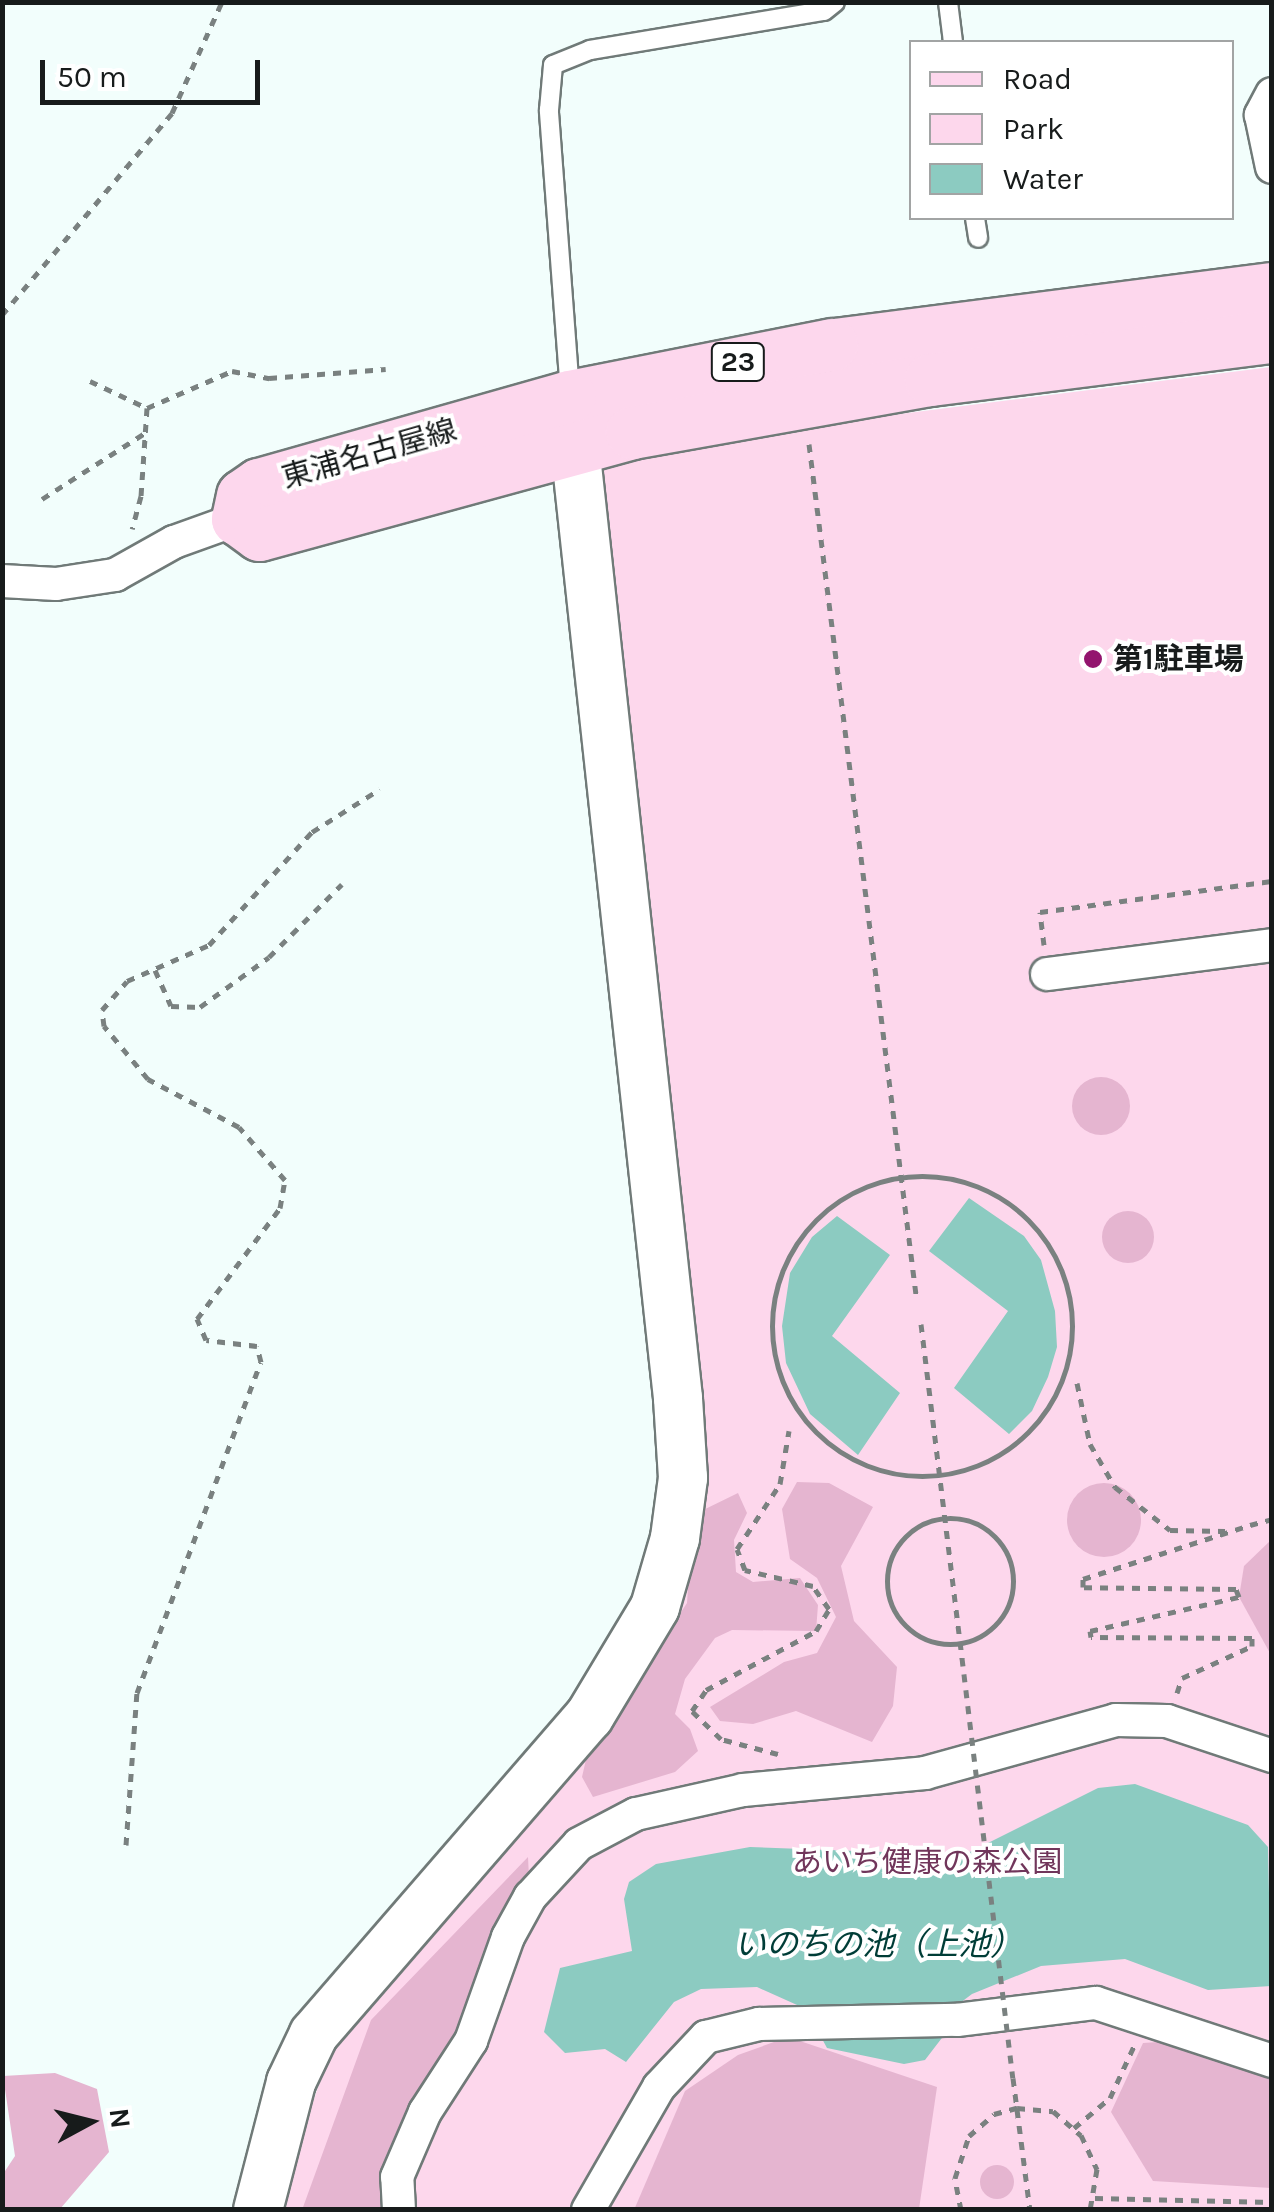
<!DOCTYPE html>
<html>
<head>
<meta charset="utf-8">
<style>
  body { margin:0 }
  #map { position:relative; width:1274px; height:2212px; overflow:hidden; background:#f2fefc; font-family:Karla,"Noto Sans JP",sans-serif }
  div>[style] { position:absolute }
  [style*='--x'] { left:calc(var(--x)*1px); top:calc(var(--y)*1px); width:calc(var(--w)*1px); rotate:calc(var(--a)*1deg) }
  .green>* { inset:0; background:#fdd7ec }
  .forest>* { inset:0; background:#e5b5d0 }
  .round { border-radius:50% }
  .water>* { inset:0; background:#8ccbc1 }
  .path>* { height:5px; margin-top:-2.5px; transform-origin:0; background:repeating-linear-gradient(90deg,#7a8180 0 8px,transparent 0 16px) }
  .path>.ring { margin:-2.5px; padding:0; box-sizing:content-box; background:none; border:5px solid #7a8180; border-radius:50% }
  .roads { filter:drop-shadow(2px 0 #707a78) drop-shadow(-2px 0 #707a78) drop-shadow(0 2px #707a78) drop-shadow(0 -2px #707a78) }
  .lane>* { height:18px; margin:-9px; padding:0 9px; transform-origin:9px; border-radius:9px; background:#fff }
  .street>* { height:32px; margin:-16px; padding:0 16px; transform-origin:16px; border-radius:16px; background:#fff }
  .secondary>* { height:48px; margin:-24px; padding:0 24px; transform-origin:24px; border-radius:24px; background:#fff }
  .primary>* { height:52px; margin:-26px; padding:0 26px; transform-origin:26px; border-radius:26px; background:#fdd7ed }
  .path-bridge>* { height:5px; margin-top:-2.5px; transform-origin:0; background:repeating-linear-gradient(90deg,#7a8180 0 8px,transparent 0 16px) }
  .dots>* { width:28px; height:28px; translate:-50% -50%; box-sizing:border-box; border:5px solid #fff; border-radius:50% }
  span { translate:-50% -50%; white-space:nowrap; text-align:center; line-height:1.15; -webkit-text-stroke:8px #fff; paint-order:stroke }
  .shield-label span { padding:2px 8px; background:#fff; border:2px solid; border-radius:8px; -webkit-text-stroke-width:0 }
  .shield-label { font-size:28px; color:#171b1b; font-weight:700 }
  .street-label { font-size:30px; color:#171b1b }
  .poi-label { font-size:30px; color:#171b1b; font-weight:700 }
  .left { translate:0 -50%; text-align:left }
  .park-label { font-size:30px; color:#71365b }
  .water-label { font-size:32px; color:#003d37; font-style:italic }
  .frame { position:absolute; inset:0; border:5px solid #171b1b; pointer-events:none }
  .legend { position:absolute; left:909px; top:40px; width:325px; height:180px; box-sizing:border-box; background:#fff; border:2px solid #a2a4a4; margin:0; padding:12px 18px; list-style:none; font-size:30px; color:#171b1b }
  .legend li { display:flex; align-items:center; gap:20px; height:50px }
  .legend b { width:50px; border:2px solid #a2a4a4 }
  .north { position:absolute; left:40px; top:2072px; width:100px; height:100px; -webkit-text-stroke:8px #fff; paint-order:stroke; rotate:83deg; font-size:28px; font-weight:700; line-height:40px; text-align:center; color:#171b1b }
  .north::after { content:''; display:block; margin:auto; width:35px; height:45px; background:#171b1b; clip-path:polygon(50% 0,100% 100%,50% 72%,0 100%) }
  .scale { position:absolute; left:40px; top:60px; width:220px; height:45px; box-sizing:border-box; border:5px solid #171b1b; border-top:0; padding-left:12px; font-size:30px; line-height:35px; white-space:nowrap; color:#171b1b; -webkit-text-stroke:8px #fff; paint-order:stroke }
</style>
</head>
<body>
<div id="map">
  <div class="green">
    <i style="clip-path:polygon(1271px 367px,1271px 2209px,277px 2210px,334px 2039px,680px 1604px,602px 519px,604px 469px,640px 447px)"></i>
  </div>
  <div class="forest">
    <i class="round" style="left:1072px;top:1077px;width:58px;height:58px"></i>
    <i class="round" style="left:1102px;top:1211px;width:52px;height:52px"></i>
    <i style="clip-path:polygon(797px 1482px,829px 1483px,873px 1507px,841px 1566px,854px 1621px,897px 1667px,893px 1706px,872px 1742px,796px 1711px,753px 1724px,720px 1721px,710px 1707px,784px 1662px,817px 1653px,836px 1617px,817px 1578px,790px 1559px,782px 1509px)"></i>
    <i class="round" style="left:1067px;top:1483px;width:74px;height:74px"></i>
    <i style="clip-path:polygon(738px 1493px,747px 1513px,734px 1540px,736px 1572px,753px 1582px,800px 1578px,818px 1605px,816px 1631px,732px 1630px,715px 1638px,685px 1679px,675px 1714px,690px 1729px,698px 1751px,675px 1772px,593px 1797px,582px 1777px,587px 1755px,687px 1603px,693px 1515px)"></i>
    <i style="clip-path:polygon(1271px 1540px,1271px 1655px,1239px 1597px,1244px 1566px)"></i>
    <i style="clip-path:polygon(528px 1857px,530px 1897px,433px 2078px,385px 2209px,302px 2210px,371px 2020px)"></i>
    <i style="clip-path:polygon(788px 2037px,937px 2087px,919px 2209px,634px 2210px,685px 2091px,738px 2055px)"></i>
    <i style="clip-path:polygon(1173px 2041px,1271px 2072px,1271px 2188px,1153px 2181px,1111px 2112px,1143px 2043px)"></i>
    <i style="clip-path:polygon(55px 2073px,97px 2089px,109px 2152px,60px 2209px,3px 2209px,3px 2174px,15px 2156px,3px 2076px)"></i>
    <i class="round" style="left:980px;top:2165px;width:34px;height:34px"></i>
  </div>
  <div class="water">
    <i style="clip-path:polygon(969px 1198px,1024px 1236px,1041px 1260px,1055px 1311px,1057px 1347px,1048px 1377px,1032px 1411px,1009px 1434px,954px 1388px,1008px 1311px,929px 1251px)"></i>
    <i style="clip-path:polygon(837px 1216px,890px 1255px,832px 1336px,900px 1393px,858px 1455px,810px 1414px,786px 1363px,782px 1326px,790px 1273px,812px 1237px)"></i>
    <i style="clip-path:polygon(1135px 1784px,1248px 1825px,1268px 1847px,1271px 1986px,1208px 1990px,1125px 1959px,1041px 1966px,972px 1994px,956px 2006px,948px 2030px,925px 2060px,904px 2064px,827px 2048px,806px 2009px,757px 1987px,701px 1989px,674px 2002px,626px 2062px,605px 2049px,565px 2053px,544px 2032px,560px 1968px,632px 1951px,624px 1899px,629px 1882px,656px 1864px,750px 1847px,964px 1855px,1098px 1788px)"></i>
  </div>
  <div class="path">
    <i style="--x:2;--y:315;--w:264;--a:-49.9"></i>
    <i style="--x:172;--y:113;--w:122;--a:-65.8"></i>
    <i style="--x:90;--y:381;--w:63;--a:25.3"></i>
    <i style="--x:147;--y:408;--w:88;--a:93.9"></i>
    <i style="--x:141;--y:496;--w:34;--a:105"></i>
    <i style="--x:147;--y:408;--w:93;--a:-23.5"></i>
    <i style="--x:232;--y:371;--w:38;--a:11"></i>
    <i style="--x:269;--y:378;--w:117;--a:-4.4"></i>
    <i style="--x:809;--y:444;--w:858;--a:82.83"></i>
    <i style="--x:42;--y:499;--w:122;--a:-32.7"></i>
    <i style="--x:1044;--y:945;--w:33;--a:-97"></i>
    <i style="--x:1040;--y:912;--w:234;--a:-7.6"></i>
    <i style="--x:155;--y:970;--w:39;--a:66"></i>
    <i style="--x:171;--y:1006;--w:29;--a:2"></i>
    <i style="--x:200;--y:1007;--w:85;--a:-35.9"></i>
    <i style="--x:269;--y:957;--w:103;--a:-45"></i>
    <i class="ring" style="left:772px;top:1176px;width:295px;height:295px"></i>
    <i style="--x:921;--y:1324;--w:337;--a:83"></i>
    <i style="--x:1077;--y:1383;--w:62;--a:78"></i>
    <i style="--x:1090;--y:1444;--w:50;--a:59.8"></i>
    <i style="--x:1115;--y:1487;--w:70;--a:38"></i>
    <i style="--x:1170;--y:1530;--w:55;--a:1"></i>
    <i class="ring" style="left:887px;top:1518px;width:121px;height:121px"></i>
    <i style="--x:1250;--y:1525;--w:23;--a:-15"></i>
    <i style="--x:1177;--y:1693;--w:16;--a:-72"></i>
    <i style="--x:1182;--y:1678;--w:77;--a:-24.6"></i>
    <i style="--x:1252;--y:1646;--w:8;--a:-90"></i>
    <i style="--x:1252;--y:1638;--w:161;--a:-179.6"></i>
    <i style="--x:1091;--y:1637;--w:6;--a:-99"></i>
    <i style="--x:1090;--y:1631;--w:153;--a:-12.9"></i>
    <i style="--x:1239;--y:1597;--w:9;--a:-111"></i>
    <i style="--x:1236;--y:1589;--w:153;--a:-179.3"></i>
    <i style="--x:1083;--y:1587;--w:8;--a:-90"></i>
    <i style="--x:1083;--y:1579;--w:176;--a:-17.9"></i>
    <i style="--x:778;--y:1754;--w:59;--a:-165.3"></i>
    <i style="--x:721;--y:1739;--w:40;--a:-136"></i>
    <i style="--x:692;--y:1711;--w:25;--a:-56"></i>
    <i style="--x:706;--y:1690;--w:125;--a:-28.2"></i>
    <i style="--x:816;--y:1631;--w:26;--a:-59"></i>
    <i style="--x:829;--y:1609;--w:28;--a:-125"></i>
    <i style="--x:813;--y:1586;--w:70;--a:-166.8"></i>
    <i style="--x:745;--y:1570;--w:22;--a:-111"></i>
    <i style="--x:737;--y:1549;--w:78;--a:-56.5"></i>
    <i style="--x:780;--y:1484;--w:54;--a:-80.4"></i>
    <i style="--x:126;--y:1845;--w:152;--a:-85.9"></i>
    <i style="--x:137;--y:1693;--w:353;--a:-69.5"></i>
    <i style="--x:261;--y:1362;--w:16;--a:-104"></i>
    <i style="--x:257;--y:1346;--w:51;--a:-173.3"></i>
    <i style="--x:206;--y:1340;--w:23;--a:-113"></i>
    <i style="--x:197;--y:1319;--w:139;--a:-53.2"></i>
    <i style="--x:280;--y:1208;--w:28;--a:-80"></i>
    <i style="--x:285;--y:1180;--w:70;--a:-131"></i>
    <i style="--x:239;--y:1127;--w:103;--a:-152.2"></i>
    <i style="--x:148;--y:1079;--w:69;--a:-129.7"></i>
    <i style="--x:104;--y:1026;--w:16;--a:-97"></i>
    <i style="--x:102;--y:1010;--w:38;--a:-49"></i>
    <i style="--x:127;--y:981;--w:90;--a:-23.7"></i>
    <i style="--x:209;--y:945;--w:153;--a:-47.7"></i>
    <i style="--x:312;--y:832;--w:80;--a:-32.3"></i>
    <i style="--x:1013;--y:2078;--w:133;--a:82.7"></i>
    <i style="--x:1074;--y:2128;--w:47;--a:-39.8"></i>
    <i style="--x:1110;--y:2098;--w:60;--a:-65.2"></i>
    <i style="--x:1095;--y:2198;--w:177;--a:1.3"></i>
    <i style="--x:961;--y:2210;--w:33;--a:-101"></i>
    <i style="--x:955;--y:2178;--w:44;--a:-71.6"></i>
    <i style="--x:969;--y:2136;--w:33;--a:-41"></i>
    <i style="--x:994;--y:2114;--w:24;--a:-15"></i>
    <i style="--x:1017;--y:2108;--w:36;--a:5"></i>
    <i style="--x:1053;--y:2111;--w:37;--a:41"></i>
    <i style="--x:1081;--y:2135;--w:38;--a:65"></i>
    <i style="--x:1097;--y:2169;--w:42;--a:99.7"></i>
  </div>
  <div class="roads">
    <div class="lane">
      <i style="--x:948;--y:2;--w:40;--a:82.9"></i>
      <i style="--x:975;--y:218;--w:20;--a:81"></i>
      <i style="--x:570;--y:392;--w:283;--a:-94.3"></i>
      <i style="--x:549;--y:110;--w:45;--a:-84.9"></i>
      <i style="--x:553;--y:65;--w:40;--a:-22"></i>
      <i style="--x:590;--y:50;--w:237;--a:-9.5"></i>
      <i style="--x:824;--y:11;--w:14;--a:-39"></i>
    </div>
    <div class="street">
      <i style="--x:1272;--y:94;--w:24;--a:118"></i>
      <i style="--x:1261;--y:115;--w:53;--a:78.1"></i>
      <i style="--x:2;--y:581;--w:54;--a:3.2"></i>
      <i style="--x:56;--y:584;--w:60;--a:-8.7"></i>
      <i style="--x:115;--y:575;--w:68;--a:-29.2"></i>
      <i style="--x:174;--y:542;--w:68;--a:-19.8"></i>
      <i style="--x:1047;--y:974;--w:227;--a:-7.3"></i>
      <i style="--x:399;--y:2210;--w:33;--a:-93"></i>
      <i style="--x:397;--y:2177;--w:71;--a:-66.7"></i>
      <i style="--x:425;--y:2112;--w:85;--a:-57.1"></i>
      <i style="--x:471;--y:2041;--w:110;--a:-70.4"></i>
      <i style="--x:508;--y:1937;--w:46;--a:-61.2"></i>
      <i style="--x:530;--y:1897;--w:72;--a:-47.2"></i>
      <i style="--x:579;--y:1844;--w:64;--a:-27.8"></i>
      <i style="--x:636;--y:1814;--w:110;--a:-12.6"></i>
      <i style="--x:743;--y:1790;--w:183;--a:-5.3"></i>
      <i style="--x:925;--y:1773;--w:198;--a:-15.5"></i>
      <i style="--x:1116;--y:1720;--w:51;--a:1.1"></i>
      <i style="--x:1167;--y:1721;--w:111;--a:18.4"></i>
      <i style="--x:588;--y:2210;--w:142;--a:-60"></i>
      <i style="--x:659;--y:2087;--w:69;--a:-46.8"></i>
      <i style="--x:706;--y:2037;--w:55;--a:-13.8"></i>
      <i style="--x:759;--y:2024;--w:198;--a:-1.2"></i>
      <i style="--x:957;--y:2020;--w:140;--a:-7"></i>
      <i style="--x:1096;--y:2003;--w:185;--a:18.2"></i>
    </div>
    <div class="secondary">
      <i style="--x:258;--y:2210;--w:132;--a:-75.5"></i>
      <i style="--x:291;--y:2082;--w:53;--a:-64.4"></i>
      <i style="--x:314;--y:2034;--w:420;--a:-49.1"></i>
      <i style="--x:589;--y:1717;--w:128;--a:-59"></i>
      <i style="--x:655;--y:1607;--w:72;--a:-73.8"></i>
      <i style="--x:675;--y:1538;--w:61;--a:-82.4"></i>
      <i style="--x:683;--y:1478;--w:80;--a:-93.6"></i>
      <i style="--x:678;--y:1398;--w:994;--a:-96.18"></i>
    </div>
    <div class="primary">
      <i style="--x:1272;--y:289;--w:444;--a:172.7"></i>
      <i style="--x:832;--y:345;--w:267;--a:168.8"></i>
      <i style="--x:570;--y:397;--w:323;--a:164.2"></i>
      <i style="--x:259;--y:485;--w:19;--a:145"></i>
      <i style="--x:243;--y:496;--w:24;--a:102"></i>
      <i style="--x:238;--y:519;--w:27;--a:36"></i>
      <i style="--x:260;--y:535;--w:386;--a:-15.3"></i>
      <i style="--x:632;--y:433;--w:304;--a:-10.1"></i>
      <i style="--x:931;--y:380;--w:344;--a:-7.2"></i>
    </div>
  </div>
  <div class="path-bridge">
    <i style="--x:962;--y:1658;--w:423;--a:83.1"></i>
  </div>
  <div class="dots">
    <i style="left:1093px;top:659px;background:#93146e"></i>
  </div>
  <div class="shield-label">
    <span style="left:738px;top:362px">23</span>
  </div>
  <div class="street-label">
    <span style="left:369px;top:454px;rotate:-16deg">東浦名古屋線</span>
  </div>
  <div class="poi-label">
    <span class="left" style="left:1113px;top:659px">第1駐車場</span>
  </div>
  <div class="park-label">
    <span style="left:927px;top:1862px">あいち健康の森公園</span>
  </div>
  <div class="water-label">
    <span style="left:878px;top:1945px">いのちの池（上池）</span>
  </div>
  <div class="frame"></div>
  <ul class="legend">
  <li><b style="height:12px;background:#fdd7ed"></b>Road</li>
  <li><b style="height:28px;background:#fdd7ec"></b>Park</li>
  <li><b style="height:28px;background:#8ccbc1"></b>Water</li>
  </ul>
  <div class="north">N</div>
  <div class="scale">50 m</div>
</div>
</body>
</html>
